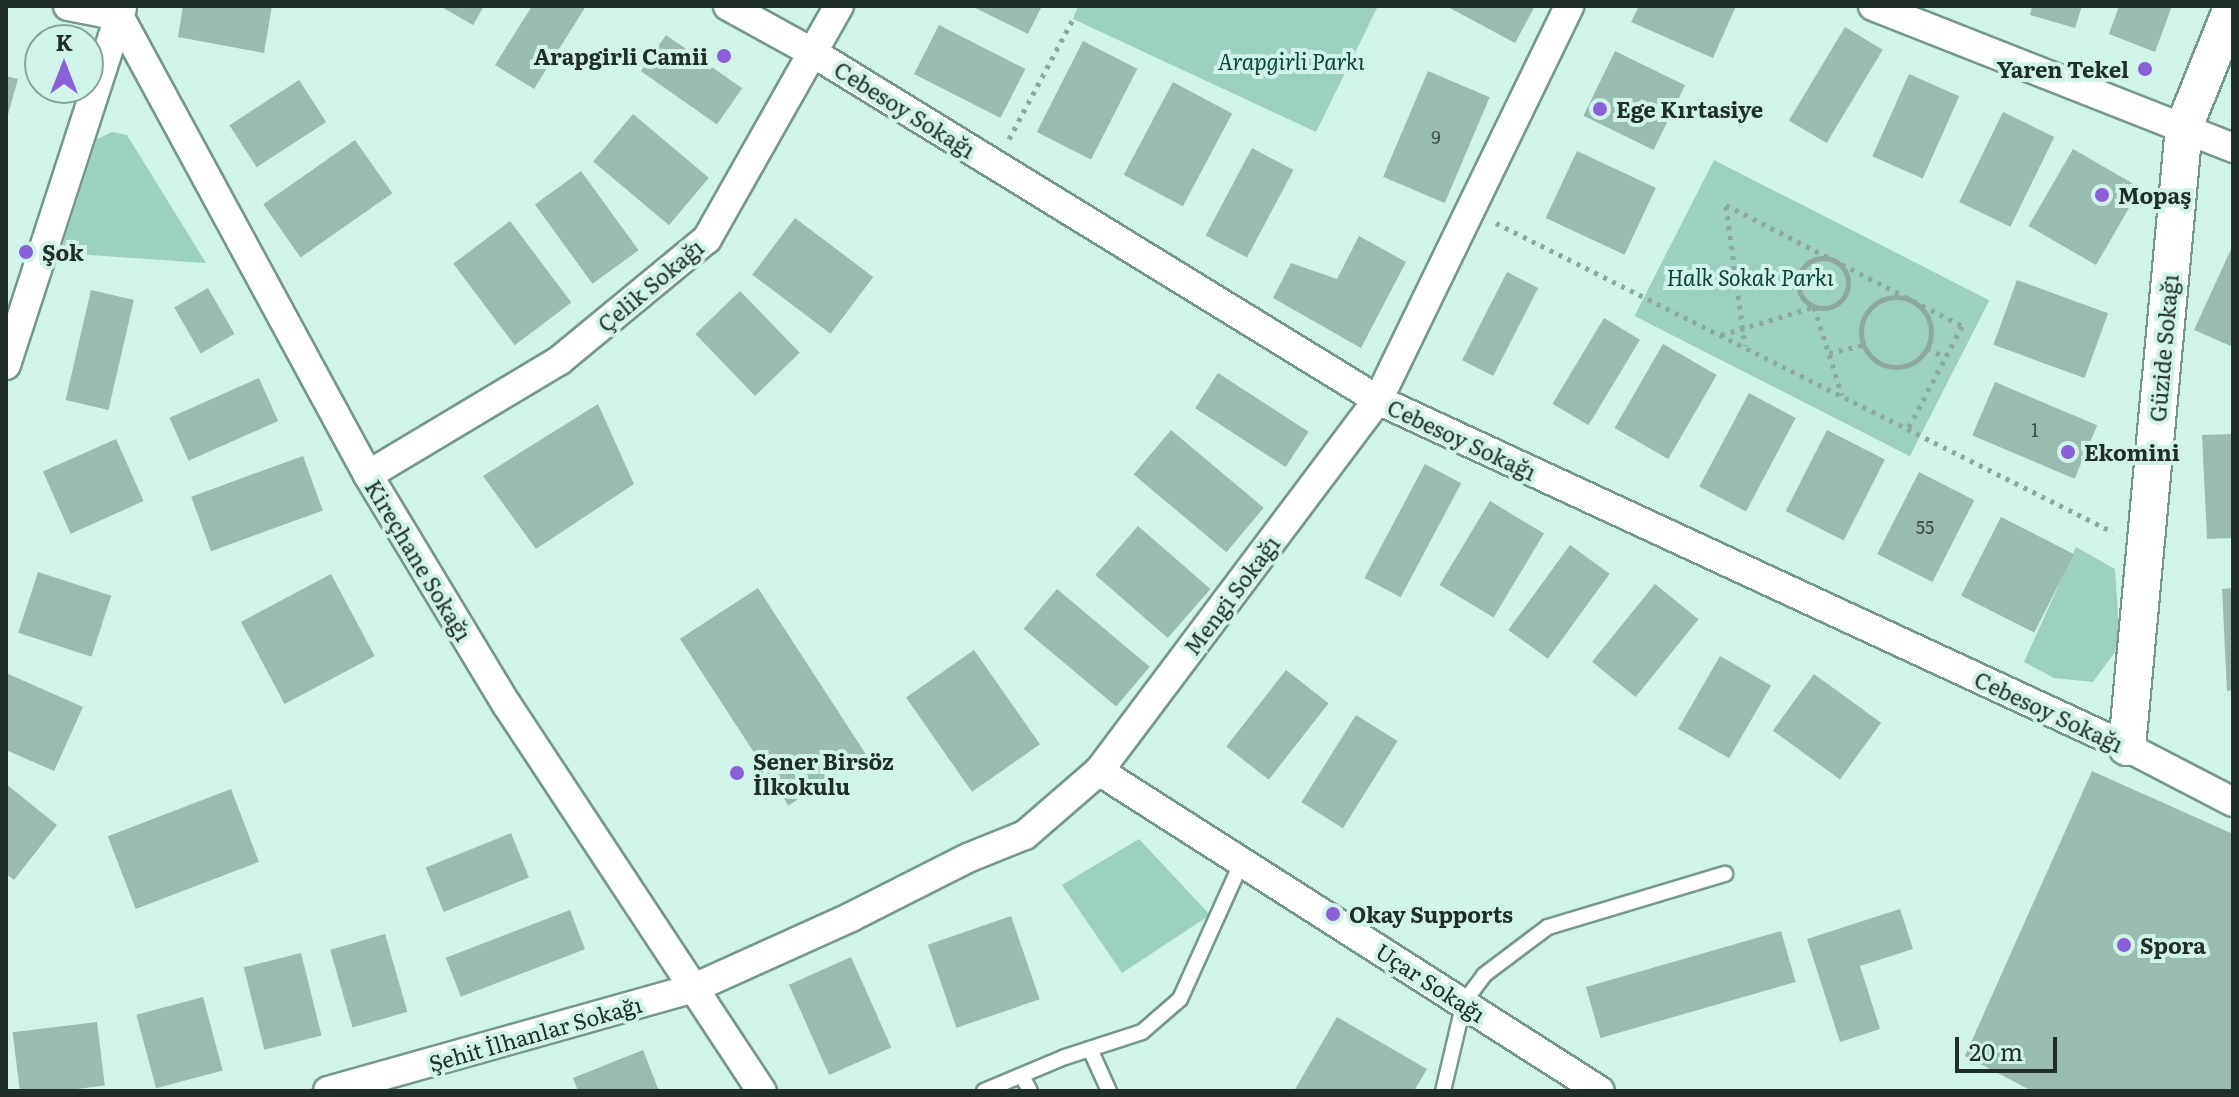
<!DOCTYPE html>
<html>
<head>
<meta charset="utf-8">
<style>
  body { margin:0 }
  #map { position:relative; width:2239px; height:1097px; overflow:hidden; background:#d1f4ea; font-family:Literata,serif }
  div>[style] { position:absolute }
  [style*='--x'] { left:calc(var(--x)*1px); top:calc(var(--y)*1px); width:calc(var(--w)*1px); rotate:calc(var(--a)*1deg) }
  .green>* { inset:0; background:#9cd0c1; transform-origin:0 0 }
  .building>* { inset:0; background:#9abbb1; transform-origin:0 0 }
  .path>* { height:5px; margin-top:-2.5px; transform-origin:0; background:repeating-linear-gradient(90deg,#8da8a0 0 4px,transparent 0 10px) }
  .path>.ring { margin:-2.5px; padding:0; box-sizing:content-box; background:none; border:5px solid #8da8a0; border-radius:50% }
  .roads { filter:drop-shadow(2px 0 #76978d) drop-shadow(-2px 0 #76978d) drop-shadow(0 2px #76978d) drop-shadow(0 -2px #76978d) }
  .service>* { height:14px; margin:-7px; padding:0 7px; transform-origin:7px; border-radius:7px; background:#fff }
  .minor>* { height:28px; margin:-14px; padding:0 14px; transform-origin:14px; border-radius:14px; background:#fff }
  .tertiary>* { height:36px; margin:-18px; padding:0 18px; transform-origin:18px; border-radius:18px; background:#fff }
  .dots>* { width:22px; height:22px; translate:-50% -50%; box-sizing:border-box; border:4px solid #d1f4ea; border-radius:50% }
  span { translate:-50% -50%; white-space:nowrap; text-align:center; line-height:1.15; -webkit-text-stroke:8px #d1f4ea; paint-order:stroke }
  .number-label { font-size:18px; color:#3e514c }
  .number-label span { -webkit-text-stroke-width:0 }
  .poi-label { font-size:22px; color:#202e2a; font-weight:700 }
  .right { translate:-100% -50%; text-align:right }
  .left { translate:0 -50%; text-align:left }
  .park-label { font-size:22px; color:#084438; font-style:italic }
  .street-label { font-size:22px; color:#202e2a }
  .frame { position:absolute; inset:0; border:8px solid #202e2a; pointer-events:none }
  .north { position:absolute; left:24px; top:24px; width:80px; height:80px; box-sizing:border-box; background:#d1f4ea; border:2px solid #8aa59d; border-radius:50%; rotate:0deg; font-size:22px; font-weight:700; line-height:32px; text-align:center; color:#202e2a }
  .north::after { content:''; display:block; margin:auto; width:28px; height:36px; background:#8a5fd8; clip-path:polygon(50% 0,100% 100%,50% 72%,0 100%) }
  .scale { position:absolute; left:1955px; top:1037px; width:102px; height:36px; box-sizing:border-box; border:4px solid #202e2a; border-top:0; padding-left:10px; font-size:24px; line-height:28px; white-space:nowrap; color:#202e2a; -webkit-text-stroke:6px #d1f4ea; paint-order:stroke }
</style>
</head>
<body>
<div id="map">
  <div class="green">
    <i style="clip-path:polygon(1078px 6px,1378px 6px,1316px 132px,1073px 19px)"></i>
    <i style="clip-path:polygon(112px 132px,127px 135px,206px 263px,60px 253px,97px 139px)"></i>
    <i style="left:1714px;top:160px;width:309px;height:175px;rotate:27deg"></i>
    <i style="clip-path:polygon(2076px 547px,2115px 569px,2120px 645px,2093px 682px,2054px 678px,2024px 662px)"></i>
    <i style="clip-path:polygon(1139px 839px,1210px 915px,1122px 973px,1062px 885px)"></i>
  </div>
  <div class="building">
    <i style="clip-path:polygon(183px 6px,272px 6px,264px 53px,178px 37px)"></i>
    <i style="clip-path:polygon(440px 6px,484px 6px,473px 25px)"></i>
    <i style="clip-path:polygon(532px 6px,586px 6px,534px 89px,495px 65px)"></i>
    <i style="clip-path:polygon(971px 6px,1042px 6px,1028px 34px)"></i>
    <i style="clip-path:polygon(1446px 6px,1535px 6px,1515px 43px)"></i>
    <i style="clip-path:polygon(1639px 6px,1736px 6px,1713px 58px,1631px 22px)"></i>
    <i style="clip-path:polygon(2032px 6px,2082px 6px,2075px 28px,2030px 15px)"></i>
    <i style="clip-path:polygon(2119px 6px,2172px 6px,2155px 52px,2109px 34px)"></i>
    <i style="left:939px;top:25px;width:97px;height:55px;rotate:27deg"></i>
    <i style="left:1845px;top:27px;width:44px;height:109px;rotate:31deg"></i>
    <i style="left:666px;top:35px;width:93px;height:44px;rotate:35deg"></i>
    <i style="left:1083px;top:41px;width:61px;height:102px;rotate:27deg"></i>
    <i style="left:1615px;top:51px;width:78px;height:72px;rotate:26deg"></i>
    <i style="left:1428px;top:71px;width:67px;height:115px;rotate:23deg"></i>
    <i style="left:1909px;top:74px;width:55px;height:90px;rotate:24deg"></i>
    <i style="clip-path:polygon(6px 76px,18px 79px,7px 118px,6px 118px)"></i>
    <i style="left:299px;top:80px;width:50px;height:83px;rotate:57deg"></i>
    <i style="left:1173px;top:82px;width:67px;height:105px;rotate:28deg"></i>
    <i style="left:2003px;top:112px;width:57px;height:100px;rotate:26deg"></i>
    <i style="left:633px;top:114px;width:99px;height:62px;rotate:40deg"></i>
    <i style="left:355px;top:140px;width:65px;height:112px;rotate:55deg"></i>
    <i style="left:1252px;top:148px;width:47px;height:99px;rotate:28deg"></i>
    <i style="left:2073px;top:149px;width:78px;height:89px;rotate:30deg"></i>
    <i style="left:1577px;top:151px;width:87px;height:74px;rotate:25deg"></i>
    <i style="left:581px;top:171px;width:98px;height:57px;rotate:54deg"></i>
    <i style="left:795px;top:218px;width:98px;height:71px;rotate:37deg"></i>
    <i style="left:510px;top:221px;width:102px;height:71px;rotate:53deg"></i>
    <i style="clip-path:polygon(1359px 236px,1406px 262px,1361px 348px,1273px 298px,1291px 263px,1337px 279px)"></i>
    <i style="clip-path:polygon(2233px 245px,2233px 347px,2194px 330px)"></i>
    <i style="left:1507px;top:272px;width:35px;height:99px;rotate:27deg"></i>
    <i style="left:2017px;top:280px;width:97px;height:69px;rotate:20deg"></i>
    <i style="left:208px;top:288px;width:53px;height:39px;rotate:60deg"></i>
    <i style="left:91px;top:290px;width:44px;height:113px;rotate:13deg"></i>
    <i style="left:740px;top:291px;width:86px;height:62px;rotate:46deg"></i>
    <i style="left:1604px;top:318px;width:42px;height:100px;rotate:31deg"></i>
    <i style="left:1663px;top:344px;width:62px;height:97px;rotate:30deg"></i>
    <i style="left:1218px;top:373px;width:108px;height:42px;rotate:33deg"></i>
    <i style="left:259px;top:378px;width:47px;height:98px;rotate:66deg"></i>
    <i style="left:1995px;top:382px;width:111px;height:58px;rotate:23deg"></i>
    <i style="left:1749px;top:393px;width:53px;height:106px;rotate:28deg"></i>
    <i style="clip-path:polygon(598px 404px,634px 484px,536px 549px,483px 476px)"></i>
    <i style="left:1171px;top:430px;width:121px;height:58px;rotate:40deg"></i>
    <i style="left:1827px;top:430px;width:65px;height:91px;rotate:27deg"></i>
    <i style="clip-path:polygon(2233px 434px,2233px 538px,2207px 539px,2202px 435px)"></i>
    <i style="left:116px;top:439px;width:68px;height:80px;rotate:66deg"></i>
    <i style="left:303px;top:456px;width:58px;height:119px;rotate:70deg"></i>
    <i style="left:1425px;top:464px;width:41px;height:129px;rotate:28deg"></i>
    <i style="left:1919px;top:472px;width:62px;height:92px;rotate:27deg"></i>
    <i style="left:1490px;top:501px;width:63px;height:98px;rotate:31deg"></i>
    <i style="left:2001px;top:517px;width:82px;height:88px;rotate:27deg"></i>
    <i style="left:1138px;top:526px;width:96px;height:65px;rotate:41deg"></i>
    <i style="left:1570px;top:545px;width:49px;height:105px;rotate:36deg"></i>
    <i style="left:38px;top:572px;width:77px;height:64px;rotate:18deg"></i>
    <i style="left:331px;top:574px;width:93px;height:102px;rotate:62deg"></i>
    <i style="left:1655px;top:584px;width:56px;height:100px;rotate:39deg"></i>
    <i style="left:758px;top:588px;width:199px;height:93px;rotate:57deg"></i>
    <i style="clip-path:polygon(2233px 588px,2233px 690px,2227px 691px,2222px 589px)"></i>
    <i style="left:1057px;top:589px;width:121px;height:52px;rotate:40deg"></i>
    <i style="left:974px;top:650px;width:115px;height:83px;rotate:55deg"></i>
    <i style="left:1720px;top:656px;width:59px;height:84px;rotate:30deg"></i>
    <i style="left:1286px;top:670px;width:54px;height:97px;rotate:38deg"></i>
    <i style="clip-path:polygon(6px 673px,83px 707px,54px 771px,6px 750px)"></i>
    <i style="left:1814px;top:674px;width:83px;height:70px;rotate:36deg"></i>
    <i style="left:1356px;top:715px;width:49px;height:103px;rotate:32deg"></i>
    <i style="clip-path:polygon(2092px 771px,2233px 834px,2233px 1091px,2032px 1091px,1965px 1056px)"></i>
    <i style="clip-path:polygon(6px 784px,57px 825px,14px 880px,6px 874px)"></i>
    <i style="left:231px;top:789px;width:78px;height:132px;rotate:69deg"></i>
    <i style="left:511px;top:833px;width:48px;height:92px;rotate:68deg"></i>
    <i style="clip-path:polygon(1900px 909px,1913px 949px,1860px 966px,1880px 1029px,1840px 1042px,1807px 939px)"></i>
    <i style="left:570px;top:910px;width:42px;height:133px;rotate:69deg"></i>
    <i style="left:1011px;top:916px;width:88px;height:88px;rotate:71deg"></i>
    <i style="left:1781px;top:931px;width:53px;height:203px;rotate:74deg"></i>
    <i style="left:385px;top:934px;width:81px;height:57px;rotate:74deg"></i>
    <i style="left:301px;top:953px;width:85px;height:59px;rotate:76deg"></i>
    <i style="left:851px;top:957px;width:99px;height:68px;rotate:66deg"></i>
    <i style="left:203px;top:997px;width:76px;height:69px;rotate:75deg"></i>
    <i style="clip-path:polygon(1337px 1017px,1427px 1069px,1414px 1091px,1294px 1091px)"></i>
    <i style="left:97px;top:1022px;width:64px;height:85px;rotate:83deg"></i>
    <i style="clip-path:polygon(643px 1050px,659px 1091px,578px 1091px,573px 1078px)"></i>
  </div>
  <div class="path">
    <i style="--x:1009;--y:139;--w:136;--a:-61.9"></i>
    <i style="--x:1726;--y:205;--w:265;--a:27.1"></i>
    <i style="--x:1962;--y:326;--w:116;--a:117.7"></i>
    <i style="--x:1726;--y:206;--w:141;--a:82.3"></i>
    <i style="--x:1496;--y:223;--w:690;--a:26.6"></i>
    <i class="ring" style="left:1798px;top:258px;width:45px;height:45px"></i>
    <i class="ring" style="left:1861px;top:297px;width:65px;height:65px"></i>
    <i style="--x:1721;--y:335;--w:97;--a:-16.8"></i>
    <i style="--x:1814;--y:307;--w:92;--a:72.3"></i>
    <i style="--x:1927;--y:348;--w:20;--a:27"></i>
    <i style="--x:1829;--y:353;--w:35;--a:-13"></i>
  </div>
  <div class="roads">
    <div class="service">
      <i style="--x:1090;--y:1049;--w:46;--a:65.7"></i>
      <i style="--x:1022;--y:1076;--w:17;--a:62"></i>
      <i style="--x:984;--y:1091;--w:88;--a:-22.8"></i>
      <i style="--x:1065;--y:1057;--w:81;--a:-18"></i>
      <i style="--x:1142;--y:1032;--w:50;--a:-41"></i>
      <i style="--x:1180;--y:999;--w:150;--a:-65.7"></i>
      <i style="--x:1443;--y:1091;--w:91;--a:-76.7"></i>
      <i style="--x:1464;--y:1002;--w:34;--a:-53"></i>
      <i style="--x:1484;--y:975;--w:80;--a:-36.9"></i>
      <i style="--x:1548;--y:927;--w:185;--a:-16.7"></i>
    </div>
    <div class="minor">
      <i style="--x:68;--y:6;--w:52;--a:11.1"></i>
      <i style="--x:728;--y:6;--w:99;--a:28.9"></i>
      <i style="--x:815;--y:54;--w:661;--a:31.57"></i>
      <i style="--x:1378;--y:400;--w:825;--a:24.86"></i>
      <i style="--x:2127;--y:747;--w:119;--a:27.4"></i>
      <i style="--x:1873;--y:6;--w:387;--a:21.5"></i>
      <i style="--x:119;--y:16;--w:522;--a:61.52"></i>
      <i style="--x:368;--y:475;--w:269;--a:58.9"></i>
      <i style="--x:507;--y:705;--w:463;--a:56.6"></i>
      <i style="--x:6;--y:365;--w:375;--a:-72"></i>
      <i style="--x:368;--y:475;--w:224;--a:-30.9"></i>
      <i style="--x:560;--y:360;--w:190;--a:-39.5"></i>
      <i style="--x:707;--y:239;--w:268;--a:-60.5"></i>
      <i style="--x:1099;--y:771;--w:594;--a:32.57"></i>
      <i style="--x:328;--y:1091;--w:380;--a:-15.7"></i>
      <i style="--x:694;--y:988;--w:172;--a:-24.3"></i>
      <i style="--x:851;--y:917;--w:133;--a:-26.8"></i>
      <i style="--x:970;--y:857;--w:59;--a:-21.8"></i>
      <i style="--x:1025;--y:835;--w:98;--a:-40.9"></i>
      <i style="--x:1099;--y:771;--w:464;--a:-53.1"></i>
      <i style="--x:1378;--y:400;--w:438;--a:-64.1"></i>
    </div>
    <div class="tertiary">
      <i style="--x:2127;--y:747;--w:623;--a:-84.75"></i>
      <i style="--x:2184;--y:127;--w:131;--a:-68"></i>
    </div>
  </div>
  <div class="dots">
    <i style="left:724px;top:56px;background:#8a5fd8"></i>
    <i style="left:2145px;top:69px;background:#8a5fd8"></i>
    <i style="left:1600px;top:109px;background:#8a5fd8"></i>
    <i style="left:2102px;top:195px;background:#8a5fd8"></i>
    <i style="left:26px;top:252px;background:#8a5fd8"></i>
    <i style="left:2068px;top:452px;background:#8a5fd8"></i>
    <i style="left:737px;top:773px;background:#8a5fd8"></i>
    <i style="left:1333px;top:914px;background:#8a5fd8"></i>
    <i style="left:2124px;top:945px;background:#8a5fd8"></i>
  </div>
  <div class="number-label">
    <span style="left:1436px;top:137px">9</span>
    <span style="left:2035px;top:430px">1</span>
    <span style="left:1925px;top:527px">55</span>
  </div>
  <div class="poi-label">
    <span class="right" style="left:708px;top:56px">Arapgirli Camii</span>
    <span class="right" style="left:2129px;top:69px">Yaren Tekel</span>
    <span class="left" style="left:1616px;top:109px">Ege Kırtasiye</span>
    <span class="left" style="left:2118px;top:195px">Mopaş</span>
    <span class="left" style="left:42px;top:252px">Şok</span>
    <span class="left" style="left:2084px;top:452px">Ekomini</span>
    <span class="left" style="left:753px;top:773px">Şener Birsöz<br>İlkokulu</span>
    <span class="left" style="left:1349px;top:914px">Okay Supports</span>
    <span class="left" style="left:2140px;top:945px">Spora</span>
  </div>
  <div class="park-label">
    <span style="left:1291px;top:61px">Arapgirli Parkı</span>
    <span style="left:1750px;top:277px">Halk Sokak Parkı</span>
  </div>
  <div class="street-label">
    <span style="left:905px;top:109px;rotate:32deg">Cebesoy Sokağı</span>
    <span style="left:650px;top:285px;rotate:-40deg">Çelik Sokağı</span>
    <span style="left:2163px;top:348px;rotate:-85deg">Güzide Sokağı</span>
    <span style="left:1462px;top:439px;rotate:25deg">Cebesoy Sokağı</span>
    <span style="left:419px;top:560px;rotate:59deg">Kireçhane Sokağı</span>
    <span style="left:1231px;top:595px;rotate:-53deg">Mengi Sokağı</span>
    <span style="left:2049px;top:711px;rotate:25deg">Cebesoy Sokağı</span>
    <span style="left:1431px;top:982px;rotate:33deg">Uçar Sokağı</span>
    <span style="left:535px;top:1033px;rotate:-16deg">Şehit İlhanlar Sokağı</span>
  </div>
  <div class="frame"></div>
  <div class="north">K</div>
  <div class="scale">20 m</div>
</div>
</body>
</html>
